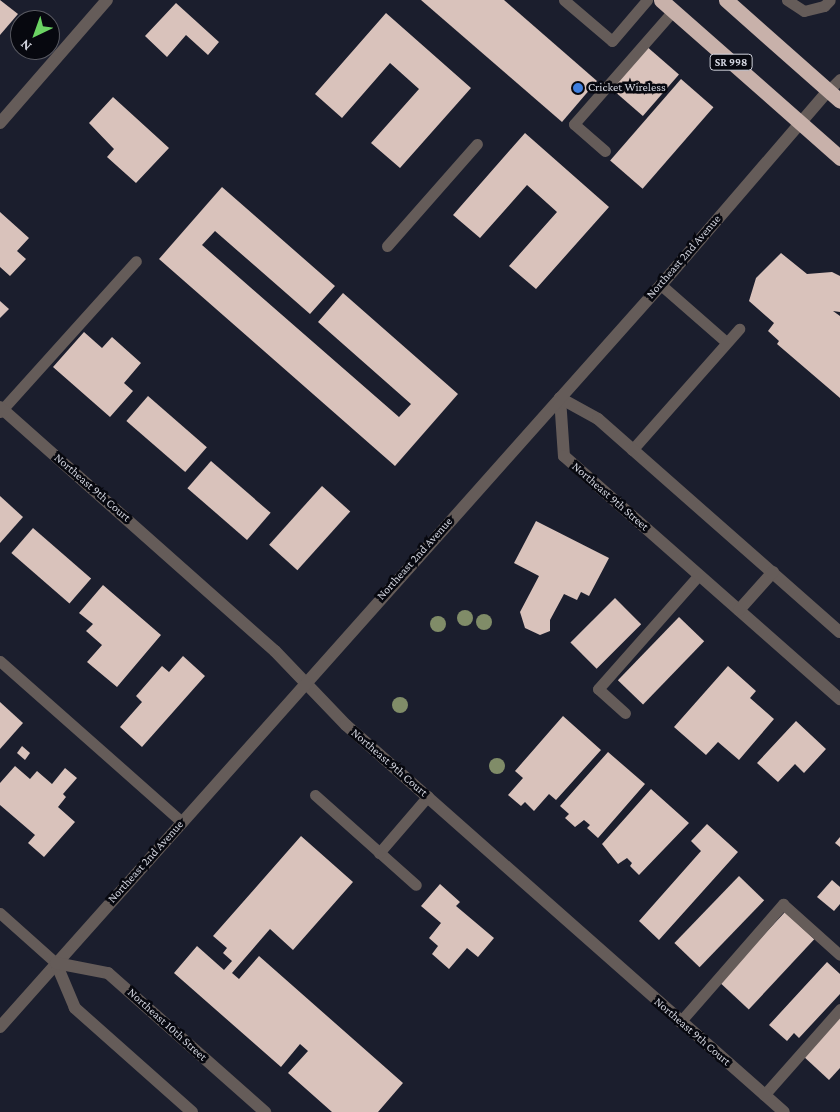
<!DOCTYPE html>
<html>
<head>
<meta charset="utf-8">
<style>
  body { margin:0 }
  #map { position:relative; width:840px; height:1112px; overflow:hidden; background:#1b1e2d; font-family:"Crimson Pro",serif }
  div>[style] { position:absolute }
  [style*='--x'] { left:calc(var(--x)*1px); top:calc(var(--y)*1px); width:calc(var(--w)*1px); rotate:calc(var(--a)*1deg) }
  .building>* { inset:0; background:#d9c2bb; transform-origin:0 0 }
  .lane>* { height:11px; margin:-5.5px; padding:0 5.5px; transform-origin:5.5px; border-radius:5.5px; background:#655c59 }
  .street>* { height:12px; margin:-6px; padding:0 6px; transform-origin:6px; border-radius:6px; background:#655c59 }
  .highway>* { height:15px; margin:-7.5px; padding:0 7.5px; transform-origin:7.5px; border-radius:7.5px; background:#c8b1aa }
  .trees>* { width:16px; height:16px; margin:-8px; border-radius:50%; background:#808c68 }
  .dots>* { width:14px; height:14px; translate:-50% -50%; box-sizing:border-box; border:2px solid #07080f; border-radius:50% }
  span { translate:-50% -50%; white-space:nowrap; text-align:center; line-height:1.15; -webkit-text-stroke:5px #07080f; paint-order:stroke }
  .shield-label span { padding:1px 4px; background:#07080f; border:1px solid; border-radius:4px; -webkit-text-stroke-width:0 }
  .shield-label { font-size:11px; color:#d1d3dd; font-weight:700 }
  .poi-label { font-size:12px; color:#d1d3dd }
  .left { translate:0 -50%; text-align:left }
  .street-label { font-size:12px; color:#d1d3dd }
  .north { position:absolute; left:10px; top:10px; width:50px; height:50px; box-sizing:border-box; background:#07080f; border:1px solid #585961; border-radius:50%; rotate:222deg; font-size:14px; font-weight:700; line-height:20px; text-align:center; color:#d1d3dd }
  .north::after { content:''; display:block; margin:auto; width:18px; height:22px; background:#6bd363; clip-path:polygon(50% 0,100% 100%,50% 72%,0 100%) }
</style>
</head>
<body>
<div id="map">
  <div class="building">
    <i style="clip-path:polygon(0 0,18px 14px,0 35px)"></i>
    <i style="clip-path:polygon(421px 0,504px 0,597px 81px,562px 122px)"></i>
    <i style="clip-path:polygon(176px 3px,219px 42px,208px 55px,186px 35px,167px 57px,145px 36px)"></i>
    <i style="clip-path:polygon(386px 13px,471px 88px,400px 168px,371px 143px,419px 89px,390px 63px,342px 118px,315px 94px)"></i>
    <i style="left:645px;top:45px;width:45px;height:55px;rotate:41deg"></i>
    <i style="left:681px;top:79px;width:43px;height:108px;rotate:41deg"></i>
    <i style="clip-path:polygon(113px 97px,169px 148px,136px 183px,107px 157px,114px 149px,89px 123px)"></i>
    <i style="clip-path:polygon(525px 133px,609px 207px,536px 289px,509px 266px,557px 212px,527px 185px,480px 238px,453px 215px)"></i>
    <i style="clip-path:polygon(222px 187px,335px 286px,310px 314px,215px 231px,202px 245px,399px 417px,411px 404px,318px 322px,343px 293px,458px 394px,395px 466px,159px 259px)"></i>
    <i style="clip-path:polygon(0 212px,29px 238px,17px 251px,26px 259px,10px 276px,0 267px)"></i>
    <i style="clip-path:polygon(781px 253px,807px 274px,832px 272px,840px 276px,840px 312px,833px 311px,840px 316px,840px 398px,777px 344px,779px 341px,768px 331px,774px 323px,749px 301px,756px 278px)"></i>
    <i style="clip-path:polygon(0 301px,9px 309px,0 318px)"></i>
    <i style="clip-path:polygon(84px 332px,102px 348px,112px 337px,141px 363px,124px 383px,133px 391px,110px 417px,53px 367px)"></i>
    <i style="left:148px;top:396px;width:78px;height:33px;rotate:41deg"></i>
    <i style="left:211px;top:461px;width:79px;height:36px;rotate:41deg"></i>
    <i style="left:322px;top:486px;width:38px;height:79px;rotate:42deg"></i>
    <i style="clip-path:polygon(0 496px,23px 517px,0 543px)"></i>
    <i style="clip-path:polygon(536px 521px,609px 558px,589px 596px,581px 592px,577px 600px,564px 594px,550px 620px,550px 631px,540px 635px,525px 628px,520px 612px,539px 576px,514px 563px)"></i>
    <i style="left:33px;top:528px;width:77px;height:33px;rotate:41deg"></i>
    <i style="clip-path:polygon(103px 585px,161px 635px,117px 687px,87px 662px,102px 645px,86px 631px,93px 624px,79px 613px)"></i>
    <i style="left:615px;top:598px;width:37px;height:63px;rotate:45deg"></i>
    <i style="left:679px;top:617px;width:35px;height:88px;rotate:44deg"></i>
    <i style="clip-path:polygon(183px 656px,205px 676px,142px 747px,120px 727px,142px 702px,136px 696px,162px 666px,169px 672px)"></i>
    <i style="clip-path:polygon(728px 666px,756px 691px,750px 698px,774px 719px,739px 760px,718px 742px,706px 755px,674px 727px)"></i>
    <i style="clip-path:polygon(0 702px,23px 723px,0 749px)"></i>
    <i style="clip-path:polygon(563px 716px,601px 750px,556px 800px,549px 794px,534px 811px,525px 802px,521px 806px,508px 795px,523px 778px,515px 771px)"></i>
    <i style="clip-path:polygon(796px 721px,826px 749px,804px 773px,795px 764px,778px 782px,757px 763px)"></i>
    <i style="clip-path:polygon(22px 746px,30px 753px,25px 760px,17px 753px)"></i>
    <i style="clip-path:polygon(608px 752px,645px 784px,598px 838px,587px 828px,590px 825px,584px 820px,575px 827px,565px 818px,569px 814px,560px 806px)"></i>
    <i style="clip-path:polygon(15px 766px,30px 779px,37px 771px,52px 784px,65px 768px,77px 778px,63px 794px,66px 797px,58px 807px,75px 822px,44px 857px,28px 843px,35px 835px,0 805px,0 783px)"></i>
    <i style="clip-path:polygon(651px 789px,689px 823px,639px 875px,630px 866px,632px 863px,627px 858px,618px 864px,602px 844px)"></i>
    <i style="clip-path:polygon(707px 824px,738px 852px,659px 940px,639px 921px,701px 851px,691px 841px)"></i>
    <i style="clip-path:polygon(301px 836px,353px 882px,293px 950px,270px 929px,232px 973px,239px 979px,259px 956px,403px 1083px,378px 1112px,332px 1112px,288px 1073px,308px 1051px,300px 1044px,281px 1067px,174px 973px,197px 946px,224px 970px,232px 961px,223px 953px,227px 948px,213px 936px)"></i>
    <i style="clip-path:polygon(840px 837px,840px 847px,835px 843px)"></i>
    <i style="left:739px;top:876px;width:35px;height:93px;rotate:44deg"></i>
    <i style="clip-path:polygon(832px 880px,840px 887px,840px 904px,834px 911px,817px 897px)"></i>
    <i style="clip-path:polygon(440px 884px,460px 902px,456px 906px,494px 938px,478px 957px,467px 948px,449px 969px,432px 954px,438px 946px,429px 938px,441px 923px,421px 906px)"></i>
    <i style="left:785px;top:912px;width:40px;height:96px;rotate:43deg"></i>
    <i style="clip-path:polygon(827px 962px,840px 974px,840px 994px,799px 1038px,794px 1033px,787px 1041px,769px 1025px)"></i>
    <i style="clip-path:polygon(840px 1013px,840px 1068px,829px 1080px,802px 1055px)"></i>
  </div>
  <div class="lane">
    <i style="--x:564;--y:0;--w:63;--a:40.5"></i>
    <i style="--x:612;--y:41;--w:54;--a:-49.5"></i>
    <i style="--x:787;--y:0;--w:20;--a:33"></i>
    <i style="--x:804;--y:11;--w:21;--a:-14"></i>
    <i style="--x:824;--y:6;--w:8;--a:-45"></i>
    <i style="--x:828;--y:91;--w:17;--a:-45"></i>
    <i style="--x:605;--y:151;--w:41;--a:-138.9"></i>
    <i style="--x:574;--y:124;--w:150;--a:-48.8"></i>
    <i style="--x:387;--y:246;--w:136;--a:-48.6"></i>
    <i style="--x:661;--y:285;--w:86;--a:41.2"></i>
    <i style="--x:0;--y:412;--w:203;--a:-48"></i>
    <i style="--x:632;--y:450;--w:162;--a:-48.5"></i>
    <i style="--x:0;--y:661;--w:243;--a:41.5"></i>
    <i style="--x:625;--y:713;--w:36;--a:-138"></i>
    <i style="--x:598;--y:689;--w:152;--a:-48.5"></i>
    <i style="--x:315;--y:795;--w:135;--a:41.7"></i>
    <i style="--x:379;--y:853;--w:75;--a:-49.3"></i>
    <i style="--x:0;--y:913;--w:75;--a:41.8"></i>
    <i style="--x:680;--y:1022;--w:157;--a:-48.9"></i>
    <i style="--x:783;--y:904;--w:76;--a:41.8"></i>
    <i style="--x:764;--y:1095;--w:115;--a:-48.5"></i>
  </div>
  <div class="street">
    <i style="--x:0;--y:123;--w:163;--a:-49"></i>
    <i style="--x:560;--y:398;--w:58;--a:86.1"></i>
    <i style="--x:564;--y:456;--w:368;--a:41.4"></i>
    <i style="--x:560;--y:398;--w:43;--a:28.9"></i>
    <i style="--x:598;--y:419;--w:322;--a:41.4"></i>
    <i style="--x:0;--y:407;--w:368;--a:41.6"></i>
    <i style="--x:275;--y:651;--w:103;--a:46.2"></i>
    <i style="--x:346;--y:725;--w:584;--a:41.46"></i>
    <i style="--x:739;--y:610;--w:51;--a:-48.2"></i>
    <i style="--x:0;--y:1027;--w:994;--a:-48.3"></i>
    <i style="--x:661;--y:285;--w:256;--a:-49.3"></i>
    <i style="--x:192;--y:1112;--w:157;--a:-138.4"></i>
    <i style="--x:75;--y:1008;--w:49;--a:-112.9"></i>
    <i style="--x:56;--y:963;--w:53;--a:10.9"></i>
    <i style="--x:108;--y:973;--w:210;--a:41.5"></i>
  </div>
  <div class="highway">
    <i style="--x:661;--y:0;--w:239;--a:41.4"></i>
    <i style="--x:726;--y:0;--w:152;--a:41.5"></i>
  </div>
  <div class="trees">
    <i style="left:465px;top:618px"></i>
    <i style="left:484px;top:622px"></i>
    <i style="left:438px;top:624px"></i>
    <i style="left:400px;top:705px"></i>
    <i style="left:497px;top:766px"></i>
  </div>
  <div class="dots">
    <i style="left:578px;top:88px;background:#3f7fe0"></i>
  </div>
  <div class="shield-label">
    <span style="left:731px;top:62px">SR 998</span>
  </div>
  <div class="poi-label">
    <span class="left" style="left:588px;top:88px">Cricket Wireless</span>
  </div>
  <div class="street-label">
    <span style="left:684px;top:257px;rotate:-49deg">Northeast 2nd Avenue</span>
    <span style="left:92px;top:488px;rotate:41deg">Northeast 9th Court</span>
    <span style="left:610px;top:497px;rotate:41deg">Northeast 9th Street</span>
    <span style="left:415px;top:559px;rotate:-48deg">Northeast 2nd Avenue</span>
    <span style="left:389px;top:763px;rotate:41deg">Northeast 9th Court</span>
    <span style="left:146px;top:862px;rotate:-48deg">Northeast 2nd Avenue</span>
    <span style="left:167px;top:1025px;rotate:42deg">Northeast 10th Street</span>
    <span style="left:692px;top:1032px;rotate:41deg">Northeast 9th Court</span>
  </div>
  <div class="north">N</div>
</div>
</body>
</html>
